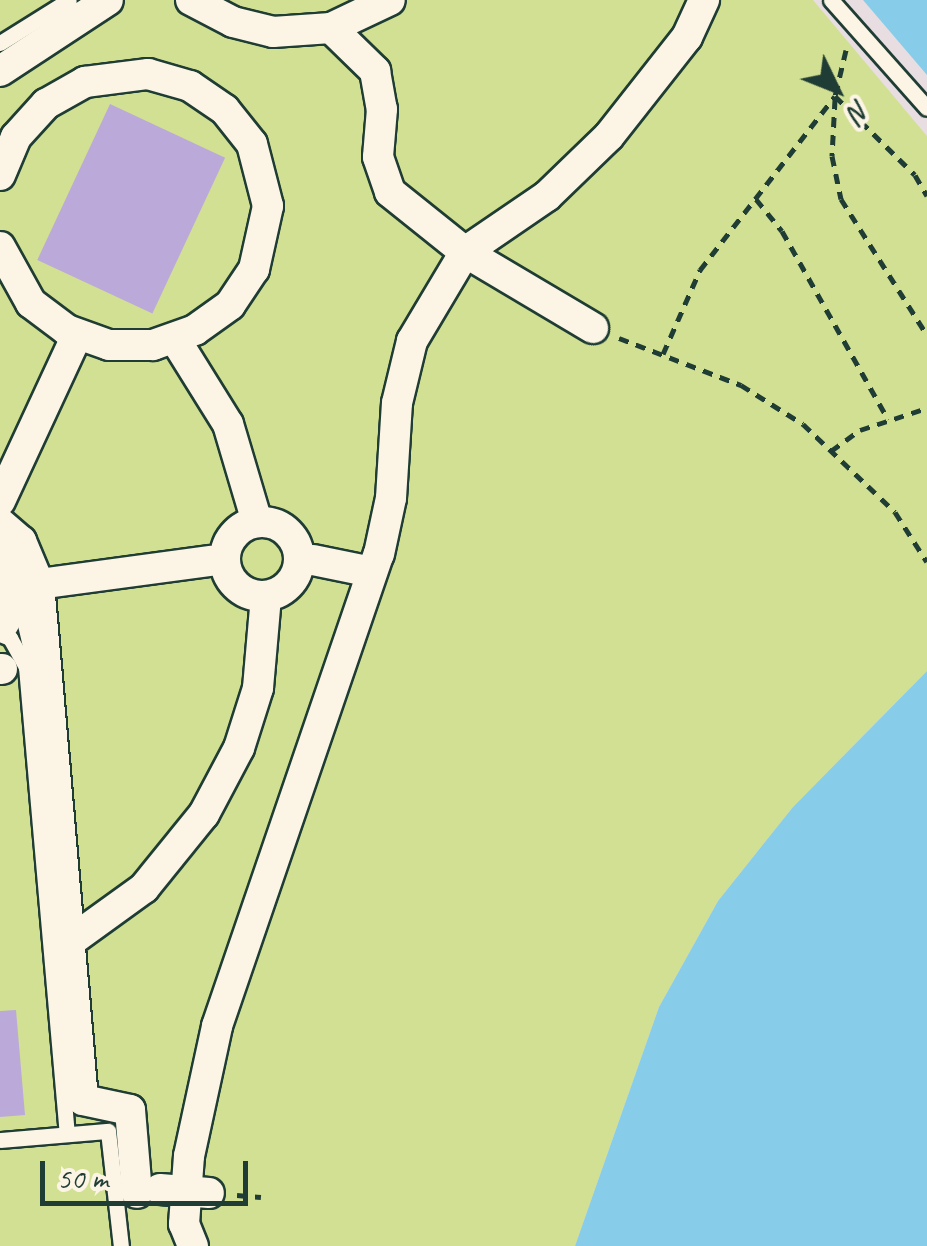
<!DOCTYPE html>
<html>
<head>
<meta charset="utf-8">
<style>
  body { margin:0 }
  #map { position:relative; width:927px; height:1246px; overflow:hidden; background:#e8dee1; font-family:Caveat,sans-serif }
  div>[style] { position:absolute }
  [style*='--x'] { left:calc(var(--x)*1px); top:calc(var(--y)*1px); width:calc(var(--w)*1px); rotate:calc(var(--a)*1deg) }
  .green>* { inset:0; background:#d2e093 }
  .water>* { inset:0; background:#87cde9 }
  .building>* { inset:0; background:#bba9d9; transform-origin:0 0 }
  .path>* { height:5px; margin-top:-2.5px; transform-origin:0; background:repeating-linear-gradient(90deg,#1f3d34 0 10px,transparent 0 18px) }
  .roads { filter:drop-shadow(2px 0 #1f3d34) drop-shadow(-2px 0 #1f3d34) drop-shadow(0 2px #1f3d34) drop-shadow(0 -2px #1f3d34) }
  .lane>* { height:15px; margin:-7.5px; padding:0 7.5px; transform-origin:7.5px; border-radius:7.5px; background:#fcf5e5 }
  .street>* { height:30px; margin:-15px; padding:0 15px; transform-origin:15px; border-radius:15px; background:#fcf5e5 }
  .street>.ring { margin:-15px; padding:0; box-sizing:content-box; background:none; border:30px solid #fcf5e5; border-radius:50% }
  .secondary>* { height:40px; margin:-20px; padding:0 20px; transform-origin:20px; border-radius:20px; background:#fcf5e5 }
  span { translate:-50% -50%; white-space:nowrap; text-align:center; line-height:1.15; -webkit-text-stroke:9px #fcf5e5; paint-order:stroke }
  .north { position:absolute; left:787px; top:40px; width:100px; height:100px; -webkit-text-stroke:8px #fcf5e5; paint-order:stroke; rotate:133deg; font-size:28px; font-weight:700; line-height:40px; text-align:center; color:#1f3d34 }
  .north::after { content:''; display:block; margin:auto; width:35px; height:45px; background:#1f3d34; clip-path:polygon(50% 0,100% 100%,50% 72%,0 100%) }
  .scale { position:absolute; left:40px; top:1161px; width:208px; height:45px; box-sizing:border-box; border:5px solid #1f3d34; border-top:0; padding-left:12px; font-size:30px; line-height:35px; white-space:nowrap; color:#1f3d34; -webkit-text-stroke:8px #fcf5e5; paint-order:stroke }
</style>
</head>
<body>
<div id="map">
  <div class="green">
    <i style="clip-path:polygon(0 0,813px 0,927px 136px,927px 671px,793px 807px,718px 901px,659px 1007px,575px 1246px,0 1246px)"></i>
  </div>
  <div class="water">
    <i style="clip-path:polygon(863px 0,927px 0,927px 75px)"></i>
    <i style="clip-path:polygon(927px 671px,927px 1246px,575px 1246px,659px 1007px,718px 901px,793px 807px)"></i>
  </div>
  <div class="building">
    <i style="left:110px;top:104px;width:127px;height:172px;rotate:25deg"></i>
    <i style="clip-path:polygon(16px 1010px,25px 1115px,0 1117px,0 1011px)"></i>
  </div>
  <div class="path">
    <i style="--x:846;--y:50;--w:47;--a:103.4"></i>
    <i style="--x:835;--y:96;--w:112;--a:44.6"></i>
    <i style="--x:915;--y:175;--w:24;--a:60"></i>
    <i style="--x:835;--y:99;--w:57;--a:93"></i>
    <i style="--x:832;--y:156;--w:44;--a:78.2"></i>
    <i style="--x:841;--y:199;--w:161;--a:57.7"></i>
    <i style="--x:756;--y:199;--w:41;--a:50.9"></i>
    <i style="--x:782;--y:231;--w:216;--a:60.6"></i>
    <i style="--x:619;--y:338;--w:131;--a:21.1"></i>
    <i style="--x:741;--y:385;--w:73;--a:32.2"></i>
    <i style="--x:803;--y:424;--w:127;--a:43.7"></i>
    <i style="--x:895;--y:512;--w:59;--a:57.4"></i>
    <i style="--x:663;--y:354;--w:92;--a:-66.2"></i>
    <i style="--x:700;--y:270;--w:220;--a:-52.2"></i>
    <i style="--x:831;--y:451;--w:36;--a:-36"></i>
    <i style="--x:860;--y:430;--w:71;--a:-18.2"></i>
    <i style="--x:237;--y:1195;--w:24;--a:5"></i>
  </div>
  <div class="roads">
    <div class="lane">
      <i style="--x:831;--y:0;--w:144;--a:48.4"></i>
      <i style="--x:0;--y:43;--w:81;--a:-31.9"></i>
      <i style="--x:19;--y:599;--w:52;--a:76.8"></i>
      <i style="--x:31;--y:650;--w:18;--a:106"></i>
      <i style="--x:26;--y:667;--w:466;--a:85"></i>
      <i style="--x:0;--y:634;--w:11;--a:22"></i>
      <i style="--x:10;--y:638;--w:33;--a:61"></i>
      <i style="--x:0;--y:1140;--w:108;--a:-4.8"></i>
      <i style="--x:108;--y:1131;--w:116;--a:83.6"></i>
    </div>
    <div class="street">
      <i style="--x:191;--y:0;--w:47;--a:27.6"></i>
      <i style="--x:233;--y:22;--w:41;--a:14"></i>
      <i style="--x:273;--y:32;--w:58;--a:-3.9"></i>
      <i style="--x:331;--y:28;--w:65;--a:-25.4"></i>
      <i style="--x:331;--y:28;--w:62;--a:44.3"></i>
      <i style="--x:375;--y:71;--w:39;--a:80"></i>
      <i style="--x:382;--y:109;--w:48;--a:94.8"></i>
      <i style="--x:378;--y:157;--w:37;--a:71"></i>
      <i style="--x:390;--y:192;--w:96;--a:38.7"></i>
      <i style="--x:465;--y:252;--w:149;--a:30.7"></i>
      <i style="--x:0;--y:71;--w:129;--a:-33.3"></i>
      <i style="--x:0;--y:175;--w:41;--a:-67.2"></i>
      <i style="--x:16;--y:137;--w:45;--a:-47.7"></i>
      <i style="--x:46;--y:104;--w:45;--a:-29.4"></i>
      <i style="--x:85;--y:82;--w:64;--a:-7.2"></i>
      <i style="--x:148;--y:74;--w:44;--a:15.9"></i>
      <i style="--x:190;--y:86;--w:42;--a:34.4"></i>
      <i style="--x:225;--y:110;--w:43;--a:51.5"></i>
      <i style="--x:252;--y:144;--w:64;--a:75.5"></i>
      <i style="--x:268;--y:206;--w:65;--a:102.5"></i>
      <i style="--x:254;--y:269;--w:43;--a:123.7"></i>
      <i style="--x:230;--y:305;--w:43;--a:144.5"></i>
      <i style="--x:195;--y:330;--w:45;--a:160.3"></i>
      <i style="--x:153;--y:345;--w:44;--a:180"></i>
      <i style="--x:109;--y:345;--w:45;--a:-160.3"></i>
      <i style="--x:67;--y:330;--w:45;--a:-143.1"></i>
      <i style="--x:31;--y:303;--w:64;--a:-119"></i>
      <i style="--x:175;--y:339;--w:100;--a:58.1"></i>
      <i style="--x:228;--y:424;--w:102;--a:73.5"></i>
      <i style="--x:0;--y:501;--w:183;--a:-65.1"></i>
      <i class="ring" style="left:225px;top:522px;width:44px;height:44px"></i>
      <i style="--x:0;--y:523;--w:28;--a:41"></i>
      <i style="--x:21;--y:541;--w:47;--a:67.3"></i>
      <i style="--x:39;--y:584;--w:518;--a:85.13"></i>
      <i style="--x:83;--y:1100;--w:48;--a:12"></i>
      <i style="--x:130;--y:1110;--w:83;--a:85.2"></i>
      <i style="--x:313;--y:560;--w:60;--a:11.5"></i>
      <i style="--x:39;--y:584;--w:173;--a:-7.7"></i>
      <i style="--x:0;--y:669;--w:2;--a:0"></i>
      <i style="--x:72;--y:940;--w:89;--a:-35.8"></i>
      <i style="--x:144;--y:888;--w:95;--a:-51"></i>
      <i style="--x:204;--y:814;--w:75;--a:-62.1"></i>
      <i style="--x:239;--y:748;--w:63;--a:-72.4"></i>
      <i style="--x:258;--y:688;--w:92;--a:-85"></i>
      <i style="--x:160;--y:1189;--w:49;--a:4.7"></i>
      <i style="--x:193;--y:1246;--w:24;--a:-112"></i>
      <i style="--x:184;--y:1224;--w:68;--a:-85.8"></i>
      <i style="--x:189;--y:1156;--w:133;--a:-77.8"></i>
      <i style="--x:217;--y:1026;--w:499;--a:-71.1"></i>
      <i style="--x:379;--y:554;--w:57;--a:-77.9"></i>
      <i style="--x:391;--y:498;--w:95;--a:-86.4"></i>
      <i style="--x:397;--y:403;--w:64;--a:-76.4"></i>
      <i style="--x:412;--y:341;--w:104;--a:-59.2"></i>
      <i style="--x:465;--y:252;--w:99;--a:-34.3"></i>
      <i style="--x:547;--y:196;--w:86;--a:-44.1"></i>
      <i style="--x:609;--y:136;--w:126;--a:-51.8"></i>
      <i style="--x:687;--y:37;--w:41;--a:-65.3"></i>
    </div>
    <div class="secondary">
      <i style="--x:0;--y:562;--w:39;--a:77"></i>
      <i style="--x:9;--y:600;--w:22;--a:114"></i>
    </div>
  </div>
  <div class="north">N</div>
  <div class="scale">50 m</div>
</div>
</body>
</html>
